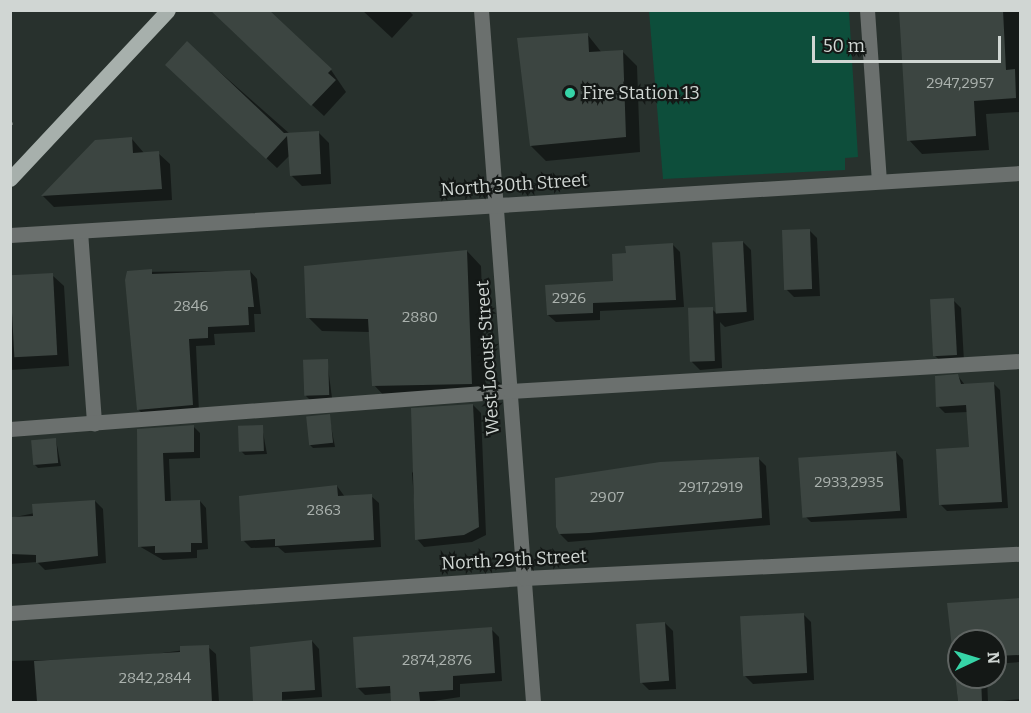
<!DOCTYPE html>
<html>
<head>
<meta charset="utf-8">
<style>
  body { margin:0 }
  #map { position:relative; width:1031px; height:713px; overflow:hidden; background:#28312d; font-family:Bitter,serif }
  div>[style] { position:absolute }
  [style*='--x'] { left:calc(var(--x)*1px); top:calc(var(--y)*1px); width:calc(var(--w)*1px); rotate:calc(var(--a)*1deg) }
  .green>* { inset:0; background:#0d4e3b }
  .shadow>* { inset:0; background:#0007 }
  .building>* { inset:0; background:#3c4541; transform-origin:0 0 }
  .path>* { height:4px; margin-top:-2px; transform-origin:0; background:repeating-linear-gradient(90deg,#5f6763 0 3px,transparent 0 6px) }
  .minor>* { height:15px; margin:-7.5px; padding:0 7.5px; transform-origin:7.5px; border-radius:7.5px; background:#6b706e }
  .major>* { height:15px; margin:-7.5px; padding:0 7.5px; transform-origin:7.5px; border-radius:7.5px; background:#a7b0ac }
  .dots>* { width:16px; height:16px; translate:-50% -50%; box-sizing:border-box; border:3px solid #141816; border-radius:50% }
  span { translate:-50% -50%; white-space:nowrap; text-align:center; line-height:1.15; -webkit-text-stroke:4.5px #141816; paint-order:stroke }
  .number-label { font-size:15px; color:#abb2ae }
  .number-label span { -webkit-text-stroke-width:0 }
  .poi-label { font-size:18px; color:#d0d6d3 }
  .left { translate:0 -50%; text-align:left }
  .street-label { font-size:18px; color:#d0d6d3 }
  .frame { position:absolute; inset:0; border:12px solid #d0d6d3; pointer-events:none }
  .north { position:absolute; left:947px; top:629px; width:60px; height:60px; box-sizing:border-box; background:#141816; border:2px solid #5f6462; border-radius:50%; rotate:86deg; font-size:16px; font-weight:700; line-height:24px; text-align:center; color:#d0d6d3 }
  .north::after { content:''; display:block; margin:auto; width:21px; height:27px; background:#36d4a7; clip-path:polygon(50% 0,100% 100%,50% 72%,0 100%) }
  .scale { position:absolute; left:812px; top:36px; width:189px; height:27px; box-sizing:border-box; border:3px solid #d0d6d3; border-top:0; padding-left:8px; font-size:18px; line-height:21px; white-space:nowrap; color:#d0d6d3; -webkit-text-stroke:4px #141816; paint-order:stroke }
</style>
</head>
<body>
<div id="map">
  <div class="green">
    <i style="clip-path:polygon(649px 11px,849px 11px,858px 157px,845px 158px,845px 170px,663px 179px)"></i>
  </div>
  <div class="shadow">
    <i style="clip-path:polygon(362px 10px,408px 10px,413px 15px,392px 38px)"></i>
    <i style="clip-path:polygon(900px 10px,1020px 10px,1020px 112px,986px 114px,989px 150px,922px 154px,909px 140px)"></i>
    <i style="clip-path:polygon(226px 25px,331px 70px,346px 92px,324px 116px)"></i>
    <i style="clip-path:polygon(587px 34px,602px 53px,622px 51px,637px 66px,640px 152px,546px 161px,531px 146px)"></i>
    <i style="clip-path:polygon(187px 43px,290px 134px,318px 132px,329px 143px,331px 184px,302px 186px,291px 175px,290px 155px,277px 168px,178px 75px)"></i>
    <i style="clip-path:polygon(132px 139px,144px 153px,158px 153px,170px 164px,172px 200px,54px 207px,43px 196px,96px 141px)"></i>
    <i style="clip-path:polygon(809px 230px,817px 238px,820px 296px,794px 297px,786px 289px)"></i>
    <i style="clip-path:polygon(743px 242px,751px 250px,754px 320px,725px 327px,720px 322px,722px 368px,700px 370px,692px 362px,712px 309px,717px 314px)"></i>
    <i style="clip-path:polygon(672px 244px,680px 252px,684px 307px,600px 311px,600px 320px,556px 322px,548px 315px,615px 282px)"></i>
    <i style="clip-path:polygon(467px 251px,481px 266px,486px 398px,388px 400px,374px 385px,370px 332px,322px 331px,308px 317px)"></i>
    <i style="clip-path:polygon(250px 271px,257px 279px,261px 314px,254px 314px,255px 332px,214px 334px,215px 345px,196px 346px,199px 412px,145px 416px,138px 409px,129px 272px)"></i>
    <i style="clip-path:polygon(52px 275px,64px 286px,69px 366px,10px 370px,10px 278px)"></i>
    <i style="clip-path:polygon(953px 300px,961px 308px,964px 362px,943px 363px,935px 356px)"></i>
    <i style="clip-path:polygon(327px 360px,332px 398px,310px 400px,306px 396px)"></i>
    <i style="clip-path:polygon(958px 376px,965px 385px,993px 383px,1000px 390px,1008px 508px,947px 511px,941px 505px,970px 449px,968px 412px,945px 413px,938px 406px)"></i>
    <i style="clip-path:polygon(473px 405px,481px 413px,486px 535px,472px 542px,424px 547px,417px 539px,412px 473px)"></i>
    <i style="clip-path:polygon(329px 416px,335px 447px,313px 448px,310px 445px)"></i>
    <i style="clip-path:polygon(193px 426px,200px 433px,200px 458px,169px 459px,171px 502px,200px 501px,206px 508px,208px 549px,197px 550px,197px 558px,163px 560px,139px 546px,139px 431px)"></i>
    <i style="clip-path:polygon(262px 427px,267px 454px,245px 455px,241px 451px)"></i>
    <i style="clip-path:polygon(56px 440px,61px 466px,38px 468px,34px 464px)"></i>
    <i style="clip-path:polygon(896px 452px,903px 460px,907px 518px,811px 522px,803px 514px)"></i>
    <i style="clip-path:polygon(758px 458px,766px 466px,770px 525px,568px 542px,560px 534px)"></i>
    <i style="clip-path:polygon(337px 486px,345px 497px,371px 496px,379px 503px,381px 547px,285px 553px,278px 547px,251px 548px,243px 540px)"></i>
    <i style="clip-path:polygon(95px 501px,103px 509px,106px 563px,45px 570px,37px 562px,10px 564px,10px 518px)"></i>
    <i style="clip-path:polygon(1020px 600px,1020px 662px,995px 664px,995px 641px,959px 641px,959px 677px,987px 677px,988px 702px,958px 702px,948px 604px)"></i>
    <i style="clip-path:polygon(803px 614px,811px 622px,814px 680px,753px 684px,745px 676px)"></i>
    <i style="clip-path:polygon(665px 623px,673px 631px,676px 689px,649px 690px,641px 682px)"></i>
    <i style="clip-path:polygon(491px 629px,499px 637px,502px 681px,460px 684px,460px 697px,427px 702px,393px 702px,392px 693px,365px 695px,357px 687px)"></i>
    <i style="clip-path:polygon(312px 641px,319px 649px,322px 697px,254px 702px,251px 648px)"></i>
    <i style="clip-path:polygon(208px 647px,216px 654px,219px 702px,10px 702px,10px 661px,124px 658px)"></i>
    <i style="clip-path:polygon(1020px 699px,1020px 702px,992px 702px)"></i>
  </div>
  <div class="building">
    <i style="clip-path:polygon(210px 10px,269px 10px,332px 69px,328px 73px,336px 80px,311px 106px)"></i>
    <i style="clip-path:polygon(899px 10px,1003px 10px,1006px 70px,1015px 69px,1016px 98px,974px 101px,976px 136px,907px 141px)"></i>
    <i style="clip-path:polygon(588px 33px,589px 52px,623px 50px,626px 137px,530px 146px,517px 38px)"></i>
    <i style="clip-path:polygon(187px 41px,284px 133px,319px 131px,321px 174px,290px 176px,287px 136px,266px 159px,165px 65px)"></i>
    <i style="clip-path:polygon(132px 137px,133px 153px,159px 151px,162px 189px,41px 196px,95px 140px)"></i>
    <i style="left:810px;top:229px;width:60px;height:28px;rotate:88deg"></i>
    <i style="left:743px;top:241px;width:71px;height:31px;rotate:87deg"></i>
    <i style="clip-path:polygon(673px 243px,676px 300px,593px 303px,593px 313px,547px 315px,545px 285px,613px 281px,612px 254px,626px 253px,625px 246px)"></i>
    <i style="clip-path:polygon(467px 250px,472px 384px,372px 386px,368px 319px,306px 318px,304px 266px)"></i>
    <i style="clip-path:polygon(152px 269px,152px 274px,250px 270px,254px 307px,248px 307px,249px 325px,208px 327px,208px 338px,189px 339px,193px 405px,137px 410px,125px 280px,127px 271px)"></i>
    <i style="left:53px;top:273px;width:82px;height:43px;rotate:87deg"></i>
    <i style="left:954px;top:298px;width:57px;height:24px;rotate:87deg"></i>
    <i style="left:713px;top:307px;width:54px;height:25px;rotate:88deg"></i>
    <i style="left:328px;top:359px;width:36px;height:25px;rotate:88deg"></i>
    <i style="clip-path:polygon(958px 374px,961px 384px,994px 382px,1002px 502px,939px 505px,936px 449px,969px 447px,966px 405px,936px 407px,935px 376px)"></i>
    <i style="clip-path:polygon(473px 404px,479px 527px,464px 535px,415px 540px,411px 408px)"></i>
    <i style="left:330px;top:414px;width:29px;height:24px;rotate:84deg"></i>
    <i style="clip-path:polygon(194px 425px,194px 452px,163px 453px,165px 501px,200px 500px,202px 543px,191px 543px,191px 552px,155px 553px,155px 546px,138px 547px,137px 429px)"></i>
    <i style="left:263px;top:425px;width:26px;height:25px;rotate:88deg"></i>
    <i style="left:56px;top:438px;width:25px;height:25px;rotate:85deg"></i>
    <i style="left:896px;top:451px;width:60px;height:98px;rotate:86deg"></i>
    <i style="clip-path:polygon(759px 457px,762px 518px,589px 533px,559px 534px,556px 527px,555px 478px,660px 462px)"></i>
    <i style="clip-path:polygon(337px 485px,338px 496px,372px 494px,374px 540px,275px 546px,275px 539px,241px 541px,239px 496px)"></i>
    <i style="clip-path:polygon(95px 500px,98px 556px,36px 563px,36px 555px,10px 554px,10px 517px,33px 516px,32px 504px)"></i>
    <i style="clip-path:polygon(1020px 598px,1020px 655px,995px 656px,995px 641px,959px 641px,959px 677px,981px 677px,982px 702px,958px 702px,947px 603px)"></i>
    <i style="left:804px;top:613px;width:60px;height:64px;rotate:87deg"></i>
    <i style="left:665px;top:622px;width:59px;height:29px;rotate:86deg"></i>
    <i style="clip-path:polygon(492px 627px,495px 673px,453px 676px,453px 690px,419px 692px,420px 701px,391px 702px,390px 686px,356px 688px,353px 637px)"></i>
    <i style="clip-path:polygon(312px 640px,315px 690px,282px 692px,282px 702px,253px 702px,250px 647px)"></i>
    <i style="clip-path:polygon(209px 645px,212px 702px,37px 702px,34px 661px,180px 652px,180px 646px)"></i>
  </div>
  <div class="path">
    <i style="--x:10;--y:123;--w:5;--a:37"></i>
  </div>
  <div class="minor">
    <i style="--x:481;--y:10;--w:694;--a:85.7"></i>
    <i style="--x:867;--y:10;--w:171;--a:86"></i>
    <i style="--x:80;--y:231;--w:193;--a:85.8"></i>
    <i style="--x:10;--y:235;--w:1012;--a:-3.51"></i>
    <i style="--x:10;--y:429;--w:501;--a:-4.35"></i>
    <i style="--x:510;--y:391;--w:511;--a:-3.37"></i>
    <i style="--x:10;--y:613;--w:515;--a:-3.9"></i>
    <i style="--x:524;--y:578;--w:497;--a:-2.8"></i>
  </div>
  <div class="major">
    <i style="--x:10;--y:179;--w:231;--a:-46.9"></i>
  </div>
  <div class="dots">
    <i style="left:570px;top:93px;background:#36d4a7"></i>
  </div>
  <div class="number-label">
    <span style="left:960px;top:84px">2947,2957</span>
    <span style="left:569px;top:299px">2926</span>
    <span style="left:191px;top:307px">2846</span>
    <span style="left:420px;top:318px">2880</span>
    <span style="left:849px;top:483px">2933,2935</span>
    <span style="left:711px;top:488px">2917,2919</span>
    <span style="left:607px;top:498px">2907</span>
    <span style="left:324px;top:511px">2863</span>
    <span style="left:437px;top:661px">2874,2876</span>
    <span style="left:155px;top:679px">2842,2844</span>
  </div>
  <div class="poi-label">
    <span class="left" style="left:582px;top:93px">Fire Station 13</span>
  </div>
  <div class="street-label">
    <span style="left:514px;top:185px;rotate:-4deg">North 30th Street</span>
    <span style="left:488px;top:358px;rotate:-94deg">West Locust Street</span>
    <span style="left:514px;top:560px;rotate:-3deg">North 29th Street</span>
  </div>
  <div class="frame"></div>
  <div class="north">N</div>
  <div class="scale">50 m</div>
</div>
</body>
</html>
